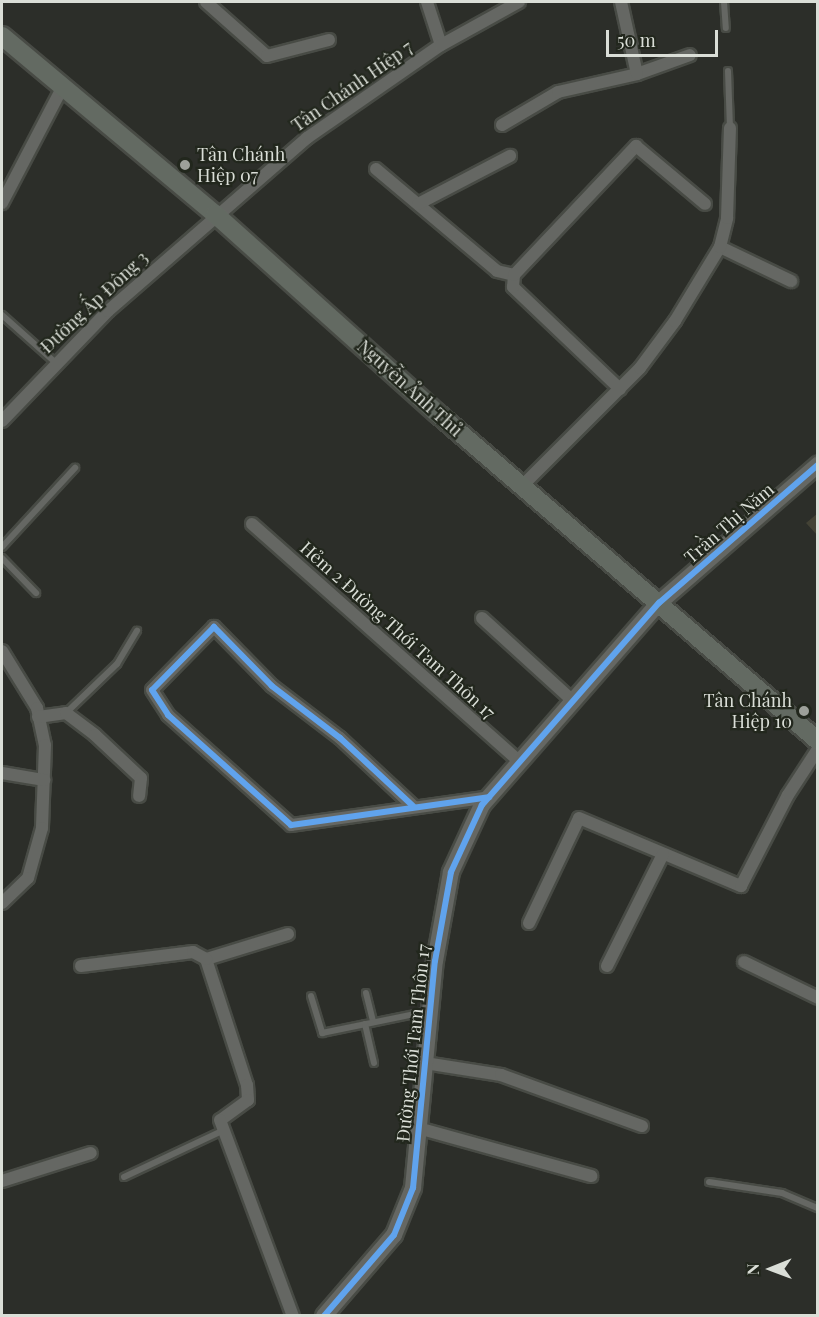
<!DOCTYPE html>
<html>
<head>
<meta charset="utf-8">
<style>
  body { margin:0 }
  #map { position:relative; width:819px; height:1317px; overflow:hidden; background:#2c2e29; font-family:"Playfair Display",serif }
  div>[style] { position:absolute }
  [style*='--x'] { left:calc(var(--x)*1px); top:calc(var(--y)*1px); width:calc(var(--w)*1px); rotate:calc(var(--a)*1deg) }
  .building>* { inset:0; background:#434235 }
  .roads { filter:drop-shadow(2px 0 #484b45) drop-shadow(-2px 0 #484b45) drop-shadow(0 2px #484b45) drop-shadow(0 -2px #484b45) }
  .service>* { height:6px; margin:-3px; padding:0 3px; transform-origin:3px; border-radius:3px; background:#656763 }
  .minor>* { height:12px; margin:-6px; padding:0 6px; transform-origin:6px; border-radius:6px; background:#656763 }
  .tertiary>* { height:16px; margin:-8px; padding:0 8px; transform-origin:8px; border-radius:8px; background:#656763 }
  .secondary>* { height:18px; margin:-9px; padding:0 9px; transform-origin:9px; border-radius:9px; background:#636a62 }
  .cycleway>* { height:6px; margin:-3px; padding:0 3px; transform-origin:3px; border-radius:3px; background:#60a3ed }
  .dots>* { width:16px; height:16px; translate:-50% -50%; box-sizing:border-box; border:3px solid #22271d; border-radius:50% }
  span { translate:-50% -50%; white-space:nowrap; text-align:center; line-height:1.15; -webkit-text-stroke:4.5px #22271d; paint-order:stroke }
  .street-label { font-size:18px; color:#daded7 }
  .poi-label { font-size:18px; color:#daded7 }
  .left { translate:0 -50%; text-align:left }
  .right { translate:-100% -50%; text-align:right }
  .frame { position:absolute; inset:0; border:3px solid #daded7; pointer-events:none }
  .north { position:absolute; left:741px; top:1239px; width:60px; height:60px; -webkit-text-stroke:4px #22271d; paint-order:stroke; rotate:269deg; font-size:16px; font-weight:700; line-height:24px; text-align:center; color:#daded7 }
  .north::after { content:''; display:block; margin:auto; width:21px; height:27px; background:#daded7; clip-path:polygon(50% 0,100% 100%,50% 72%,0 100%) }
  .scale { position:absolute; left:606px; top:30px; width:112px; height:27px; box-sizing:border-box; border:3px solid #daded7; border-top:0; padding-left:8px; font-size:18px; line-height:21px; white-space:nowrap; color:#daded7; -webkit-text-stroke:4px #22271d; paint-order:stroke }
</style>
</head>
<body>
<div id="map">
  <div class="building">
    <i style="clip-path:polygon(818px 513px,818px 536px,806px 523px)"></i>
  </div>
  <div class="roads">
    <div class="service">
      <i style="--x:724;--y:2;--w:26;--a:86"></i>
      <i style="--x:728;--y:71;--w:57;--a:88"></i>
      <i style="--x:2;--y:315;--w:71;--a:41.6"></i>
      <i style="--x:2;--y:547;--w:108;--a:-47.3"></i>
      <i style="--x:2;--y:558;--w:49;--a:45.8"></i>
      <i style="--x:66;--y:713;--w:71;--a:-43.9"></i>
      <i style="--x:117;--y:664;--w:39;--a:-59"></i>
      <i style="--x:366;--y:993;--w:30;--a:76"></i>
      <i style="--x:311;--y:996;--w:39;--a:73"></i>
      <i style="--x:322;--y:1033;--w:109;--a:-11.6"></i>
      <i style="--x:365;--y:1024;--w:40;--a:77"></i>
      <i style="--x:124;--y:1177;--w:110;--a:-25.2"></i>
      <i style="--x:709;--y:1182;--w:74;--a:8.6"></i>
      <i style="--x:782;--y:1193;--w:39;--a:23"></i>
    </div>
    <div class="minor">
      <i style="--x:206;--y:2;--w:81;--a:41.5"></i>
      <i style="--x:267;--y:56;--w:64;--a:-14.5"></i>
      <i style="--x:427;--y:2;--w:45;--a:72"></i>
      <i style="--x:637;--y:74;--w:56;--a:-19.7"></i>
      <i style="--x:502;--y:125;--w:65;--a:-30.5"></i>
      <i style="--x:558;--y:92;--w:81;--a:-12.8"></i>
      <i style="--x:637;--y:74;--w:74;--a:-102.5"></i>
      <i style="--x:376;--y:169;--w:158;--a:40.1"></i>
      <i style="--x:497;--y:271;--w:17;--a:13"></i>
      <i style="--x:2;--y:203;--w:130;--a:-62.4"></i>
      <i style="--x:418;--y:204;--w:104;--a:-27.6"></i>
      <i style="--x:720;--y:247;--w:79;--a:25.6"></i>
      <i style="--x:620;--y:389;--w:148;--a:-136.4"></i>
      <i style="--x:513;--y:287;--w:12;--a:-85"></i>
      <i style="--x:514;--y:275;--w:178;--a:-46.6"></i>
      <i style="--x:636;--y:146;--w:90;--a:40"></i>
      <i style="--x:2;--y:421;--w:153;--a:-46.1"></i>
      <i style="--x:108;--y:311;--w:264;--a:-41"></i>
      <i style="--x:307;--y:138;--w:163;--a:-34.8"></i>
      <i style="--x:441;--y:45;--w:89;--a:-28.9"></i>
      <i style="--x:522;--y:486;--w:167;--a:-45"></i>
      <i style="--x:640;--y:368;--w:59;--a:-53.3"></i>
      <i style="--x:675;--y:321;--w:87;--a:-58.7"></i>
      <i style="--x:720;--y:247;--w:30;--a:-76"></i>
      <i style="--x:727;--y:218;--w:90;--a:-88.1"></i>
      <i style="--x:252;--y:524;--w:358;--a:41.6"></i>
      <i style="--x:482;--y:618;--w:123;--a:42.4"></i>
      <i style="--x:2;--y:651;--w:67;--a:58.4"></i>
      <i style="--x:37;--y:708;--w:38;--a:78"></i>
      <i style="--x:45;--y:745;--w:83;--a:92.1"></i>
      <i style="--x:42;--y:828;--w:52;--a:105.6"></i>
      <i style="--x:28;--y:878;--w:36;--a:136"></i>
      <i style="--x:38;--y:717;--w:28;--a:-8"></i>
      <i style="--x:66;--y:713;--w:36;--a:37"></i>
      <i style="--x:95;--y:735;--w:63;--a:43.1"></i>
      <i style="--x:141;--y:778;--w:18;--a:96"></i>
      <i style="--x:2;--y:773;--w:43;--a:9.5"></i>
      <i style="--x:413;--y:806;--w:100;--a:-137"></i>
      <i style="--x:340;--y:738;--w:86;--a:-142.6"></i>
      <i style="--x:272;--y:686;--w:83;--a:-134.5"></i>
      <i style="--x:214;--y:627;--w:88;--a:134.5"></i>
      <i style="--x:152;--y:690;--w:30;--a:57"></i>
      <i style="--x:168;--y:715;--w:165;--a:41.8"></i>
      <i style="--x:291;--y:825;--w:200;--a:-8"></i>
      <i style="--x:529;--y:923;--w:116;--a:-64.5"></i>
      <i style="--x:579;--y:818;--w:176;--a:22.8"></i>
      <i style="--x:741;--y:886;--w:102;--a:-62.7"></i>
      <i style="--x:788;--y:795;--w:55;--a:-56.9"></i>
      <i style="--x:288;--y:934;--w:86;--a:163"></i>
      <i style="--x:206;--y:959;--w:133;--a:72"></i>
      <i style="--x:247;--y:1085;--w:15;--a:86"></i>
      <i style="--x:248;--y:1100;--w:34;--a:144"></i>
      <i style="--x:220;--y:1120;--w:209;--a:69.6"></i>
      <i style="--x:744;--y:962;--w:82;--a:25.9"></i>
      <i style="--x:81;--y:966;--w:113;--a:-7.1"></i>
      <i style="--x:193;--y:952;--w:15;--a:28"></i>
      <i style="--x:607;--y:966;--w:125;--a:-63.4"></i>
      <i style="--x:425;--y:1063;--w:77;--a:9"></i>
      <i style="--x:501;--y:1075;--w:150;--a:19.9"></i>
      <i style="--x:418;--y:1128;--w:180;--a:15.5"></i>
      <i style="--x:2;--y:1181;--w:93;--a:-17.5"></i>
    </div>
    <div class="tertiary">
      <i style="--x:324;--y:1316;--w:107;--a:-49.2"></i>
      <i style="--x:394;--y:1235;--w:51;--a:-68"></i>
      <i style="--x:413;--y:1188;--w:228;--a:-84.5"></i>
      <i style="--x:435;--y:961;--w:90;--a:-79.8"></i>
      <i style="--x:451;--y:872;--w:74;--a:-65.2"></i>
      <i style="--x:482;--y:805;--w:269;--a:-48.8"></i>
      <i style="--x:659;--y:603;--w:211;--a:-41"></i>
    </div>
    <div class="secondary">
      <i style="--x:2;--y:36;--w:278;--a:39.9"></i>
      <i style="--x:215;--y:214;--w:298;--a:41.9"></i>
      <i style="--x:437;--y:413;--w:503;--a:40.72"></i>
    </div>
  </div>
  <div class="cycleway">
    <i style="--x:413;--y:806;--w:100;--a:-137"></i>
    <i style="--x:340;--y:738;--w:86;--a:-142.6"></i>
    <i style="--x:272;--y:686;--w:83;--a:-134.5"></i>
    <i style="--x:214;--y:627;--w:88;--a:134.5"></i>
    <i style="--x:152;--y:690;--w:30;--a:57"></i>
    <i style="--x:168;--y:715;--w:165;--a:41.8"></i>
    <i style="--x:291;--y:825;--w:200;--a:-8"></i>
    <i style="--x:324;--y:1316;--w:107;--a:-49.2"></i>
    <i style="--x:394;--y:1235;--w:51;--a:-68"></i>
    <i style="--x:413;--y:1188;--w:228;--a:-84.5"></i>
    <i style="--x:435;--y:961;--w:90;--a:-79.8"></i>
    <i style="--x:451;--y:872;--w:74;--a:-65.2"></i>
    <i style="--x:482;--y:805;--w:269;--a:-48.8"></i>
    <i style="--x:659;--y:603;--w:211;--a:-41"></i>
  </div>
  <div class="dots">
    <i style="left:185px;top:165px;background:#9da09a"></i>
    <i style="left:804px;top:711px;background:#9da09a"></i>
  </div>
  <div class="street-label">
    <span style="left:352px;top:86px;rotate:-35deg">Tân Chánh Hiệp 7</span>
    <span style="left:94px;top:302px;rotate:-43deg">Đường Ấp Đông 3</span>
    <span style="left:410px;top:388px;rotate:42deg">Nguyễn Ảnh Thủ</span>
    <span style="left:729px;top:523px;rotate:-41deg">Trần Thị Năm</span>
    <span style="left:398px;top:630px;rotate:42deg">Hẻm 2 Đường Thới Tam Thôn 17</span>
    <span style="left:413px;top:1043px;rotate:-84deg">Đường Thới Tam Thôn 17</span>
  </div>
  <div class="poi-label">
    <span class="left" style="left:197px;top:165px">Tân Chánh<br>Hiệp 07</span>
    <span class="right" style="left:792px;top:711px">Tân Chánh<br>Hiệp 10</span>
  </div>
  <div class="frame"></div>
  <div class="north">N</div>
  <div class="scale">50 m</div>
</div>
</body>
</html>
